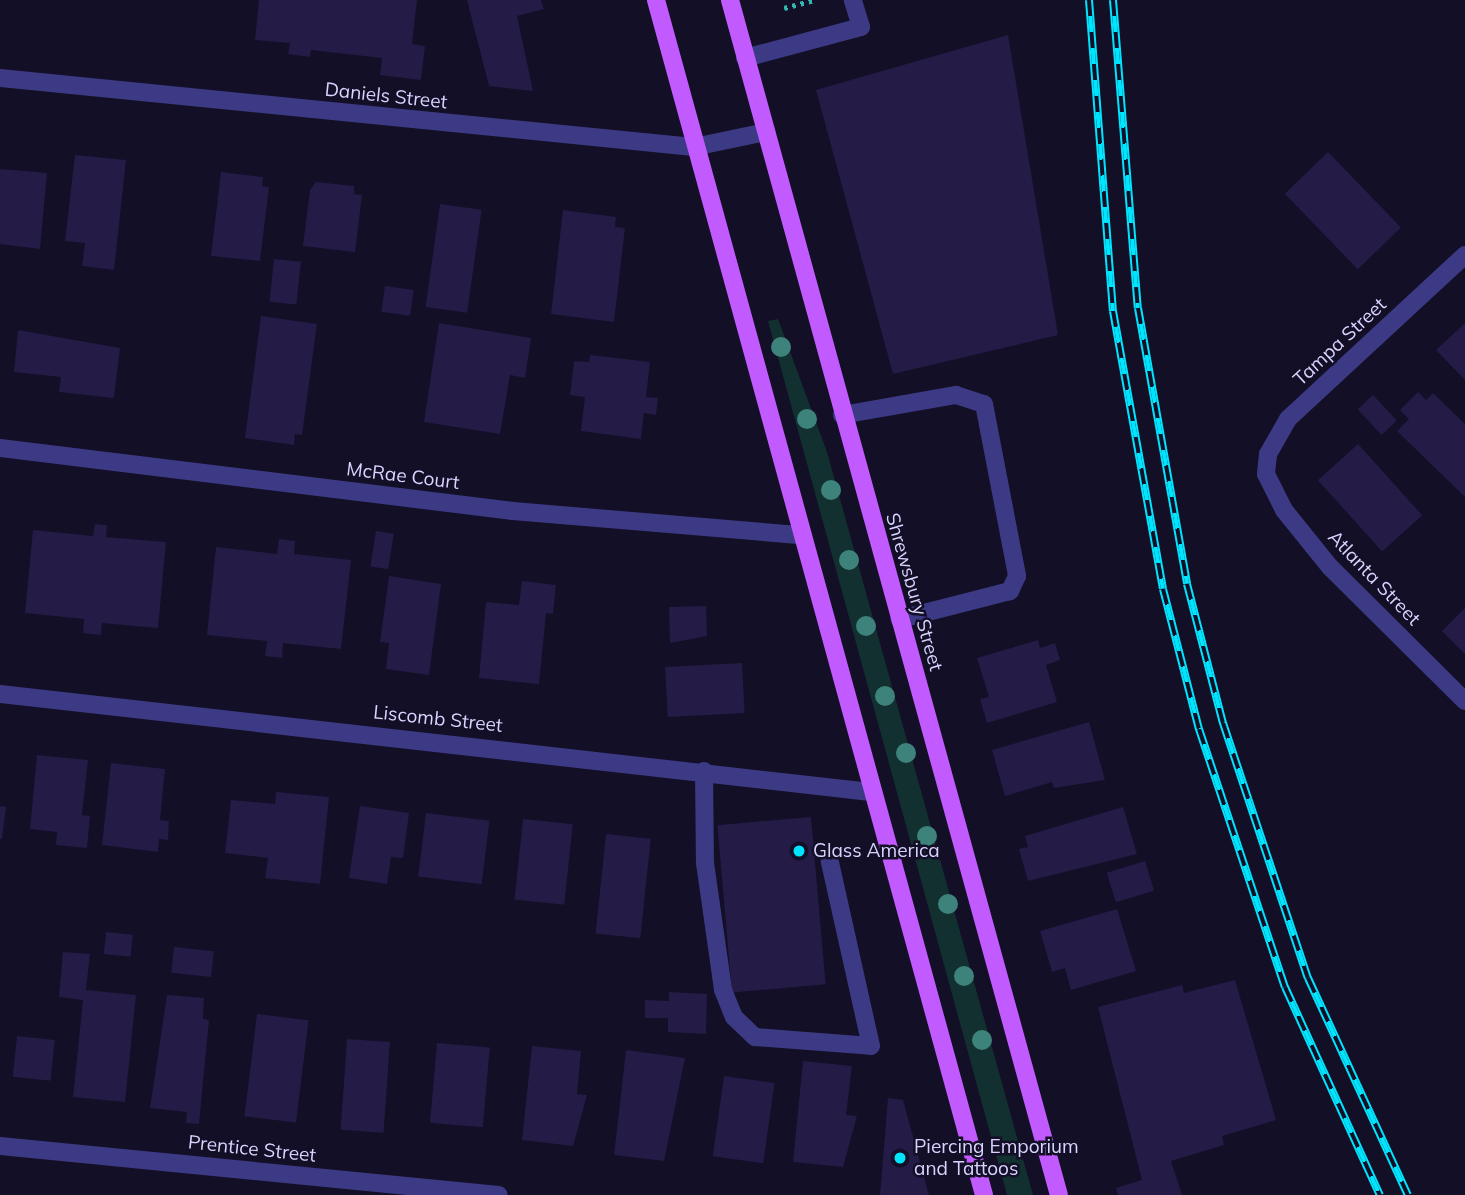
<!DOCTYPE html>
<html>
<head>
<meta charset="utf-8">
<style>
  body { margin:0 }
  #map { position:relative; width:1465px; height:1195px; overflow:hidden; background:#130f26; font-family:Mulish,sans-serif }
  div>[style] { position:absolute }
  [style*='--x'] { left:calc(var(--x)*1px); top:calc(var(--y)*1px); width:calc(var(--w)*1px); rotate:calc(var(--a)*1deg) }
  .green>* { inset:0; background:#12302f }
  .building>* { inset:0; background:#241b47; transform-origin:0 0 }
  .path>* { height:4.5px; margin-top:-2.25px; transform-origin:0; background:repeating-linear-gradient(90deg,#2fb8b0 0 3.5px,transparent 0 8.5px) }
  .lane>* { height:18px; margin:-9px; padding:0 9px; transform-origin:9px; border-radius:9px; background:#3d3a85 }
  .street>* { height:18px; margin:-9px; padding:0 9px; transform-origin:9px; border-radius:9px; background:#3d3a85 }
  .primary>* { height:18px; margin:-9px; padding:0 9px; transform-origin:9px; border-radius:9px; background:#c25bff }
  .rail>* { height:8px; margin-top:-4px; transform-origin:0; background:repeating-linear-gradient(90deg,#130f26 0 16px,#00e5ff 0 32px); box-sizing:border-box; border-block:2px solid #00e5ff }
  .trees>* { width:20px; height:20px; margin:-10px; border-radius:50%; background:#3d827b }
  .dots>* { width:19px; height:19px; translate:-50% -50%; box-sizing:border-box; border:4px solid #130f26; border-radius:50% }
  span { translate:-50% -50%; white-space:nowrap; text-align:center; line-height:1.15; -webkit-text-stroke:5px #130f26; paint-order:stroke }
  .street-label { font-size:19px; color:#d9d4ff }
  .poi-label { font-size:19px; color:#d9d4ff }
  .left { translate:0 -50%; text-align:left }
</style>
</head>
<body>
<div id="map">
  <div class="green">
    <i style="clip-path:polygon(778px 319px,827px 452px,1033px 1195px,1007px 1195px,768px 321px)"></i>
  </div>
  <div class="building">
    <i style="clip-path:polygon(259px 0,417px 0,412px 44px,425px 46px,421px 80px,380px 75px,382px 58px,311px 50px,310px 57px,288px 54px,290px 43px,255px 40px)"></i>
    <i style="clip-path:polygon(467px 0,541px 0,544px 9px,517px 16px,533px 91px,489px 86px)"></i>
    <i style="clip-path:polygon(1008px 35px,1058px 335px,893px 374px,816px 90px)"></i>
    <i style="left:1328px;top:152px;width:105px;height:60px;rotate:46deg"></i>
    <i style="clip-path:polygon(75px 155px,126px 160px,114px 270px,82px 266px,85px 243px,65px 241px)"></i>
    <i style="clip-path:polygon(0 169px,47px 173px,40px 249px,0 244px)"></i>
    <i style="clip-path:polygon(221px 172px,263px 177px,262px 186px,269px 187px,260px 261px,211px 256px)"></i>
    <i style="clip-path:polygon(316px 182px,354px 186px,354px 194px,362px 195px,355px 252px,303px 246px,310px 190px)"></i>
    <i style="left:440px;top:204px;width:42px;height:104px;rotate:8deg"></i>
    <i style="clip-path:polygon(563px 210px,616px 217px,615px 227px,625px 228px,614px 322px,551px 314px)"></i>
    <i style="left:274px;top:259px;width:27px;height:43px;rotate:6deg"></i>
    <i style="left:385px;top:286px;width:29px;height:26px;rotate:8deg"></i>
    <i style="clip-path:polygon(261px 316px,317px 324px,302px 435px,295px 434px,294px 445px,245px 438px)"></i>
    <i style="clip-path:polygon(439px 323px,531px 338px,525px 378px,510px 375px,500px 434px,424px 422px)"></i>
    <i style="clip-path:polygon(1465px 323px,1465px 380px,1436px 350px)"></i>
    <i style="clip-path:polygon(18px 330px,120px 348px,114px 398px,59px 392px,61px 377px,14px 372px)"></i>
    <i style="clip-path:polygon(590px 355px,650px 362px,646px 397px,658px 398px,656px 415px,644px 413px,641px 439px,581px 431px,585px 397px,570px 395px,574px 361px,589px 362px)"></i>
    <i style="clip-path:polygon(1418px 392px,1426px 400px,1433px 393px,1465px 424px,1465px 497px,1397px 431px,1409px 419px,1400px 410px)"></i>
    <i style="left:1373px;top:395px;width:35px;height:21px;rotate:47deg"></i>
    <i style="left:1358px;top:444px;width:96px;height:54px;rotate:48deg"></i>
    <i style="clip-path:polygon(95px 524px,107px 525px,106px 537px,166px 542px,158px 628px,102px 623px,101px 635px,83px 633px,84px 619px,25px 613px,33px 530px,93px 536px)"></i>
    <i style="left:376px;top:531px;width:18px;height:36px;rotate:9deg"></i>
    <i style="clip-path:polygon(279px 539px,295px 541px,294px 554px,351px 560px,341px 649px,283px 643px,282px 658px,265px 656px,267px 641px,207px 635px,216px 547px,277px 554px)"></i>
    <i style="clip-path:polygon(389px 576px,441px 584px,429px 675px,386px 669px,389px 643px,380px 642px)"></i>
    <i style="clip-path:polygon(522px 581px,556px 585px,553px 614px,546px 613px,539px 684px,479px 678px,486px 602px,519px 605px)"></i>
    <i style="clip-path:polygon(706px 606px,707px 636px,670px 643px,669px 607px)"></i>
    <i style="clip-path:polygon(1465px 608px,1465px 654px,1442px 631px)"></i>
    <i style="clip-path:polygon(1038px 640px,1040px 648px,1055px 643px,1060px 660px,1046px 665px,1057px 702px,987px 723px,980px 699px,989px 697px,977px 658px)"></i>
    <i style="left:742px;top:663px;width:50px;height:77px;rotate:87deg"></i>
    <i style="clip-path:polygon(1089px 722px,1105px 780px,1054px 788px,1052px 782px,1005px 796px,992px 750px)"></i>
    <i style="clip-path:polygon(37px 755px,88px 760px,82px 815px,90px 816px,87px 848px,56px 845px,57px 832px,30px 829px)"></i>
    <i style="clip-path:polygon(111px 763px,165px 769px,160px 820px,169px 821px,168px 840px,159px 839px,158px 852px,102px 845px)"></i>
    <i style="clip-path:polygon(276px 792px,329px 797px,320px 884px,265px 878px,268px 858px,225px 853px,231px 800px,275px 804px)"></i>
    <i style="clip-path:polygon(0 806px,6px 807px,2px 839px,0 839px)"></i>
    <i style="clip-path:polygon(360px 806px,409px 813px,403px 858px,391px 857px,387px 884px,349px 878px)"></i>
    <i style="clip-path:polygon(1123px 807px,1137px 854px,1028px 881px,1019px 849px,1028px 847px,1025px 836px)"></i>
    <i style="left:426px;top:813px;width:64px;height:64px;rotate:7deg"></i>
    <i style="left:811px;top:817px;width:168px;height:94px;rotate:85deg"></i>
    <i style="left:523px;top:819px;width:50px;height:81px;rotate:6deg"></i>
    <i style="left:606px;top:834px;width:45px;height:100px;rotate:6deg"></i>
    <i style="left:1145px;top:861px;width:31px;height:40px;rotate:73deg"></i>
    <i style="clip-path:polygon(1117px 909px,1136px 971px,1071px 990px,1065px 968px,1052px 972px,1040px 931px)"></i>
    <i style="left:106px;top:932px;width:27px;height:22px;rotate:6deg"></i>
    <i style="left:174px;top:947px;width:40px;height:26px;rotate:6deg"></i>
    <i style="clip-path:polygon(63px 952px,90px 954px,86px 990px,136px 995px,125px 1102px,73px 1097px,83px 1000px,59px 997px)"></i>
    <i style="clip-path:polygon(1235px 980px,1276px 1120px,1222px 1136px,1224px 1145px,1171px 1161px,1182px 1195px,1118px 1195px,1116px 1188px,1142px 1180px,1098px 1007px,1182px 985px,1184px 993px)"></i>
    <i style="clip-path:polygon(669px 992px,707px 994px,706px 1034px,668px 1032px,668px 1018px,645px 1018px,645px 1000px,669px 1001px)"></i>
    <i style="clip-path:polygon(167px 995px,204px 998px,203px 1019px,209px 1020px,199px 1124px,186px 1123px,187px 1112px,150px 1108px)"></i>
    <i style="left:257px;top:1014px;width:52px;height:103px;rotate:7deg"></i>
    <i style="left:17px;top:1036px;width:38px;height:41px;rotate:6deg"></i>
    <i style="left:347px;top:1039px;width:43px;height:91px;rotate:4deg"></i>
    <i style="left:437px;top:1043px;width:53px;height:80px;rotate:5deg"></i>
    <i style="clip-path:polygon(532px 1046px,581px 1051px,577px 1094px,587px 1095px,573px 1146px,522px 1140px)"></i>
    <i style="clip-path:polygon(626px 1050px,685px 1058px,664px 1161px,614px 1155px)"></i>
    <i style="clip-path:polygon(803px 1061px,852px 1066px,846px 1115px,857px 1116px,843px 1167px,793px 1162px)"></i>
    <i style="left:724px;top:1076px;width:51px;height:81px;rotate:8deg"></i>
    <i style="clip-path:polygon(888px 1098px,903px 1100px,929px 1195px,880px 1195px)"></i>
  </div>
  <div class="path">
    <i style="--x:784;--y:8;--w:31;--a:-15"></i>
  </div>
  <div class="lane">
    <i style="--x:745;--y:58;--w:120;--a:-15"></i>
    <i style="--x:861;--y:27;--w:28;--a:-107"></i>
    <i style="--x:842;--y:415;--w:116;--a:-10"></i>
    <i style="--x:956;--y:395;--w:29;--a:18"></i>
    <i style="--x:984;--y:404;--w:175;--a:79.1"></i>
    <i style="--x:1017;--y:576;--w:17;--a:115"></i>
    <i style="--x:1010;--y:591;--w:114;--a:165.7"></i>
    <i style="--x:704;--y:771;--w:92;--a:89.4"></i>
    <i style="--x:705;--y:863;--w:128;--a:81.9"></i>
    <i style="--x:723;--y:990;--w:29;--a:68"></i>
    <i style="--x:734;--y:1017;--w:29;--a:44"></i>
    <i style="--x:755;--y:1037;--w:116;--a:4.4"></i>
    <i style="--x:871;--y:1046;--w:189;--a:-102.6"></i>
  </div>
  <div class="street">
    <i style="--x:0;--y:78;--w:697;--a:5.68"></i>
    <i style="--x:694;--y:147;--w:74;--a:-11.8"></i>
    <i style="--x:1465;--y:255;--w:241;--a:137.2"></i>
    <i style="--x:1288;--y:419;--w:40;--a:119.7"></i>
    <i style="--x:1268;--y:454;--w:20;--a:96"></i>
    <i style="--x:1266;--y:474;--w:40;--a:63.4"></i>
    <i style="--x:1284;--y:510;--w:73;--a:51.1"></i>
    <i style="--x:1330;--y:567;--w:190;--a:44.8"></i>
    <i style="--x:0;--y:448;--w:517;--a:7"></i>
    <i style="--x:513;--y:511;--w:289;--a:4.8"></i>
    <i style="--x:0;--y:694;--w:876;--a:6.42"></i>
    <i style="--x:0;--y:1146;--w:501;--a:5.61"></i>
  </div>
  <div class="primary">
    <i style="--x:656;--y:0;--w:1239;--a:74.65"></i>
    <i style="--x:730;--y:0;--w:1239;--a:74.61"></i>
  </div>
  <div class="rail">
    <i style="--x:1089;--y:0;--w:312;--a:85.6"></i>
    <i style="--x:1113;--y:311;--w:282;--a:79.8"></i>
    <i style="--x:1163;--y:589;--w:145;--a:75.6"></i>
    <i style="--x:1199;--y:729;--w:272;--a:71.6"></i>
    <i style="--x:1285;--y:987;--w:229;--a:65.5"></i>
    <i style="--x:1113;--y:0;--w:309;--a:85.4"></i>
    <i style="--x:1138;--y:308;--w:280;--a:79.9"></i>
    <i style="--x:1187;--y:584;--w:144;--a:75.5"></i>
    <i style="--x:1223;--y:723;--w:269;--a:71.6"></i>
    <i style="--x:1308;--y:978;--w:239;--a:65.3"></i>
  </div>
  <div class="trees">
    <i style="left:781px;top:347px"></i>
    <i style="left:807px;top:419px"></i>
    <i style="left:831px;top:490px"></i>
    <i style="left:849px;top:560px"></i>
    <i style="left:866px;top:626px"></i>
    <i style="left:885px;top:696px"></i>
    <i style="left:906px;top:753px"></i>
    <i style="left:927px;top:836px"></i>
    <i style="left:948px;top:904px"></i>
    <i style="left:964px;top:976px"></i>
    <i style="left:982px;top:1040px"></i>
  </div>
  <div class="dots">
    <i style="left:799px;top:851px;background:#00e5ff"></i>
    <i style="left:900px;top:1158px;background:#00e5ff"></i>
  </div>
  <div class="street-label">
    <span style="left:386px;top:96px;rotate:6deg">Daniels Street</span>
    <span style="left:1340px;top:342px;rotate:-43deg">Tampa Street</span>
    <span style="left:403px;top:476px;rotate:7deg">McRae Court</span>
    <span style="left:1374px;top:578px;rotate:46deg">Atlanta Street</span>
    <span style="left:914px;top:592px;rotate:74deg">Shrewsbury Street</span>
    <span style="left:438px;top:719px;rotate:6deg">Liscomb Street</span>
    <span style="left:252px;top:1149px;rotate:6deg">Prentice Street</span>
  </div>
  <div class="poi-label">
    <span class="left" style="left:813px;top:851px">Glass America</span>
    <span class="left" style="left:914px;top:1158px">Piercing Emporium<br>and Tattoos</span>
  </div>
</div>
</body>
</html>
